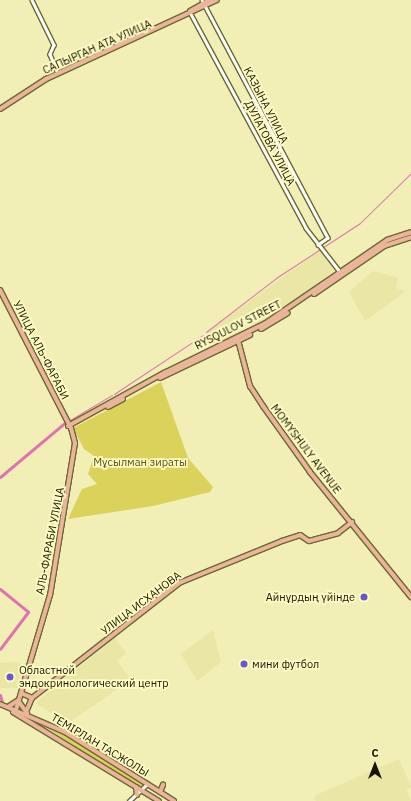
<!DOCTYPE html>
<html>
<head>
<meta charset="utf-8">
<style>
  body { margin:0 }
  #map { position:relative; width:411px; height:801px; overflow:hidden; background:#f1eeb6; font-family:"IBM Plex Sans",sans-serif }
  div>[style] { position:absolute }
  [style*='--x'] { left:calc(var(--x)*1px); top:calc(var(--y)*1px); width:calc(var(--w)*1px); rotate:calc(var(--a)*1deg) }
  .built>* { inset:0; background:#e9e6a6 }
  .green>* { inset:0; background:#dad25b }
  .stream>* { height:1px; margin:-0.5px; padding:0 0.5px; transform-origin:0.5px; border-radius:0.5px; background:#df72b2 }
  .river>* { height:3px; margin:-1.5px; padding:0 1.5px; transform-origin:1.5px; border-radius:1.5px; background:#df72b2 }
  .roads { filter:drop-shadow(1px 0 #6b6834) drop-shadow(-1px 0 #6b6834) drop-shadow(0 1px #6b6834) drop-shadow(0 -1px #6b6834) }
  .minor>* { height:2.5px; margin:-1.25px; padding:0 1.25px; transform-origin:1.25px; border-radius:1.25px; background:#fff }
  .major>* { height:4px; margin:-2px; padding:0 2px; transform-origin:2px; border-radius:2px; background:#ecb59b }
  .dots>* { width:11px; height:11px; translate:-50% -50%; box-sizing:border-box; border:2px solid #fefcc3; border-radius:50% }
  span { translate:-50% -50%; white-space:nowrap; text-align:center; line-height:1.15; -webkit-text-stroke:3.5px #fefcc3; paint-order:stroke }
  .street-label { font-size:11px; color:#161402 }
  .park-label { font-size:11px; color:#534f19 }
  .poi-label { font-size:11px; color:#161402 }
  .right { translate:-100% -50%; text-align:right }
  .left { translate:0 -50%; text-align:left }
  .north { position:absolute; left:355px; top:745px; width:40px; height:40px; -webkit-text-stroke:3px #fefcc3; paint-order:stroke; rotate:0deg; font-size:11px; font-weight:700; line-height:16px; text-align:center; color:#161402 }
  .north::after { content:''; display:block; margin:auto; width:14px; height:18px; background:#161402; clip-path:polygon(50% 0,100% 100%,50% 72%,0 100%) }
</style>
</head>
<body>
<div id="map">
  <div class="built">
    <i style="clip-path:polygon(evenodd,320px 250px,337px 268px,284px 311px,217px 347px,207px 332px,320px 250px,261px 305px,264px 309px,255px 317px,255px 326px,218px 338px,214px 333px,261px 305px)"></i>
    <i style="clip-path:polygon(373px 271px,398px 278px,396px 288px,406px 291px,365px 321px,349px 292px)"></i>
    <i style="clip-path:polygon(213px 630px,221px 662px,197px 681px,181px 654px)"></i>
    <i style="clip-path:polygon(115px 638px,126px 653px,117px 661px,131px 680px,68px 723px,35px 703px)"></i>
    <i style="clip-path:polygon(14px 662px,22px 664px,17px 688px,0 688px,0 663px)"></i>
    <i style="clip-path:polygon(399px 759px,411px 787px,406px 790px,411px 801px,316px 801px,314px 796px)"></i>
  </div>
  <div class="green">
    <i style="clip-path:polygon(161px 382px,188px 458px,213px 487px,210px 492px,153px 506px,68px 519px,82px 489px,97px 484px,88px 474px,94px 456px,84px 449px,73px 428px)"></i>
    <i style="clip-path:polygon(33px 719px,60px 732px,143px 784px,141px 788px)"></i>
  </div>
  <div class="stream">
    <i style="--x:206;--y:332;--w:88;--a:-37.6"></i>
    <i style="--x:276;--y:278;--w:100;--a:-33.2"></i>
    <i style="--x:360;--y:223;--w:71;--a:-44.4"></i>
    <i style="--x:114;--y:394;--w:107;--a:-33.5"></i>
    <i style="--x:70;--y:420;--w:49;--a:-30.8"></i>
  </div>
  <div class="river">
    <i style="--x:0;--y:477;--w:87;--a:-39.9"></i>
    <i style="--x:0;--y:589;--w:36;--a:39"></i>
    <i style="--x:28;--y:612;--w:46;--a:127.1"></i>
    <i style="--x:0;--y:695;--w:7;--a:74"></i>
  </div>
  <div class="roads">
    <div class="minor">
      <i style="--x:32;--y:0;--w:50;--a:63.9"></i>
      <i style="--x:54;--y:45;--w:10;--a:114"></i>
      <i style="--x:50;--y:54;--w:18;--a:68"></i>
      <i style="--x:202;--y:0;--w:269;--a:62.1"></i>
      <i style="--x:328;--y:238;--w:12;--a:145"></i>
      <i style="--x:191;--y:14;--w:243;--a:61.7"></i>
      <i style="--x:306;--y:228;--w:57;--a:52.1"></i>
      <i style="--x:129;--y:801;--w:25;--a:-43"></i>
    </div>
    <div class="major">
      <i style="--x:190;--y:11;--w:23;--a:-29"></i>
      <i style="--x:0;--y:109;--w:55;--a:-33.1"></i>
      <i style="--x:46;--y:79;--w:188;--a:-24.8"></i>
      <i style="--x:0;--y:290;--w:155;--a:62.8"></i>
      <i style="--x:71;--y:428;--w:16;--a:75"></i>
      <i style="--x:75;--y:443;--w:154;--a:99.3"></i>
      <i style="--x:50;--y:595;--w:123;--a:106.5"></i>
      <i style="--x:314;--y:294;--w:85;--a:-34.4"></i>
      <i style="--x:384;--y:246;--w:28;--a:-18"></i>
      <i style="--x:261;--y:329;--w:31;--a:-31"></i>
      <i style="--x:238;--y:340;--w:48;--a:75.4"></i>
      <i style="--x:250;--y:386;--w:24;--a:57"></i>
      <i style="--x:263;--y:406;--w:81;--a:54.5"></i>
      <i style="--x:310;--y:472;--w:161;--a:51.1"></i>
      <i style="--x:160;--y:378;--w:100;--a:-25.5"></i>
      <i style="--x:108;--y:407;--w:17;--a:-28"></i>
      <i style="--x:68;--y:426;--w:112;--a:-28.9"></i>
      <i style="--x:166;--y:372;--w:111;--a:-26.1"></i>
      <i style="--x:266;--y:323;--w:147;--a:-34.4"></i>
      <i style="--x:387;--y:240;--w:25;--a:-18"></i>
      <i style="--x:21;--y:693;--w:12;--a:24"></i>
      <i style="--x:19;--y:702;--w:14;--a:54"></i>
      <i style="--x:0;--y:704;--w:71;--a:23.3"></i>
      <i style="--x:65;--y:732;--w:129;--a:32.3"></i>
      <i style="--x:8;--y:707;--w:11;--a:-34"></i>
      <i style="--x:13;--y:712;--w:171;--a:31.4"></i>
      <i style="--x:26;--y:712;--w:15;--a:-67"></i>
      <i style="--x:32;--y:698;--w:187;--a:-38"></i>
      <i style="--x:179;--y:583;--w:111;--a:-22.2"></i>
      <i style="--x:282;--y:541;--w:19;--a:-18"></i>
      <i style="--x:300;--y:535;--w:11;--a:34"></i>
      <i style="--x:309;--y:541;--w:30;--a:-15"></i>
      <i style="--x:338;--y:533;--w:18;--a:-38"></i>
      <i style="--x:136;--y:787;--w:8;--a:83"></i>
      <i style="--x:160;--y:792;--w:8;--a:-67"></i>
    </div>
  </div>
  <div class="dots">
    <i style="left:364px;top:597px;background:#6957d0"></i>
    <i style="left:244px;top:664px;background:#6957d0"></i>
    <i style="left:10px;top:677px;background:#6957d0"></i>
  </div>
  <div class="street-label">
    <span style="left:97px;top:47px;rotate:-24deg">САПЫРГАН АТА УЛИЦА</span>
    <span style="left:266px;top:105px;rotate:63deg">КАЗЫНА УЛИЦА</span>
    <span style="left:270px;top:143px;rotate:62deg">ДУЛАТОВА УЛИЦА</span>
    <span style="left:238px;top:325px;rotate:-27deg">RYSQULOV STREET</span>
    <span style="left:41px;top:350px;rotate:63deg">УЛИЦА АЛЬ-ФАРАБИ</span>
    <span style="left:306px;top:449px;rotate:53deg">MOMYSHULY AVENUE</span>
    <span style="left:50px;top:541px;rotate:-79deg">АЛЬ-ФАРАБИ УЛИЦА</span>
    <span style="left:141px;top:603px;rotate:-37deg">УЛИЦА ИСХАНОВА</span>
    <span style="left:100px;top:745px;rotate:31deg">ТЕМІРЛАН ТАСЖОЛЫ</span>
  </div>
  <div class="park-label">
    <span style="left:140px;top:462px">Мұсылман зираты</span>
  </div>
  <div class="poi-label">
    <span class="right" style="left:355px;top:597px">Айнұрдың үйінде</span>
    <span class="left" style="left:252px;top:664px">мини футбол</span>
    <span class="left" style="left:19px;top:677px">Областной<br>эндокринологический центр</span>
  </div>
  <div class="north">С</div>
</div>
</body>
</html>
